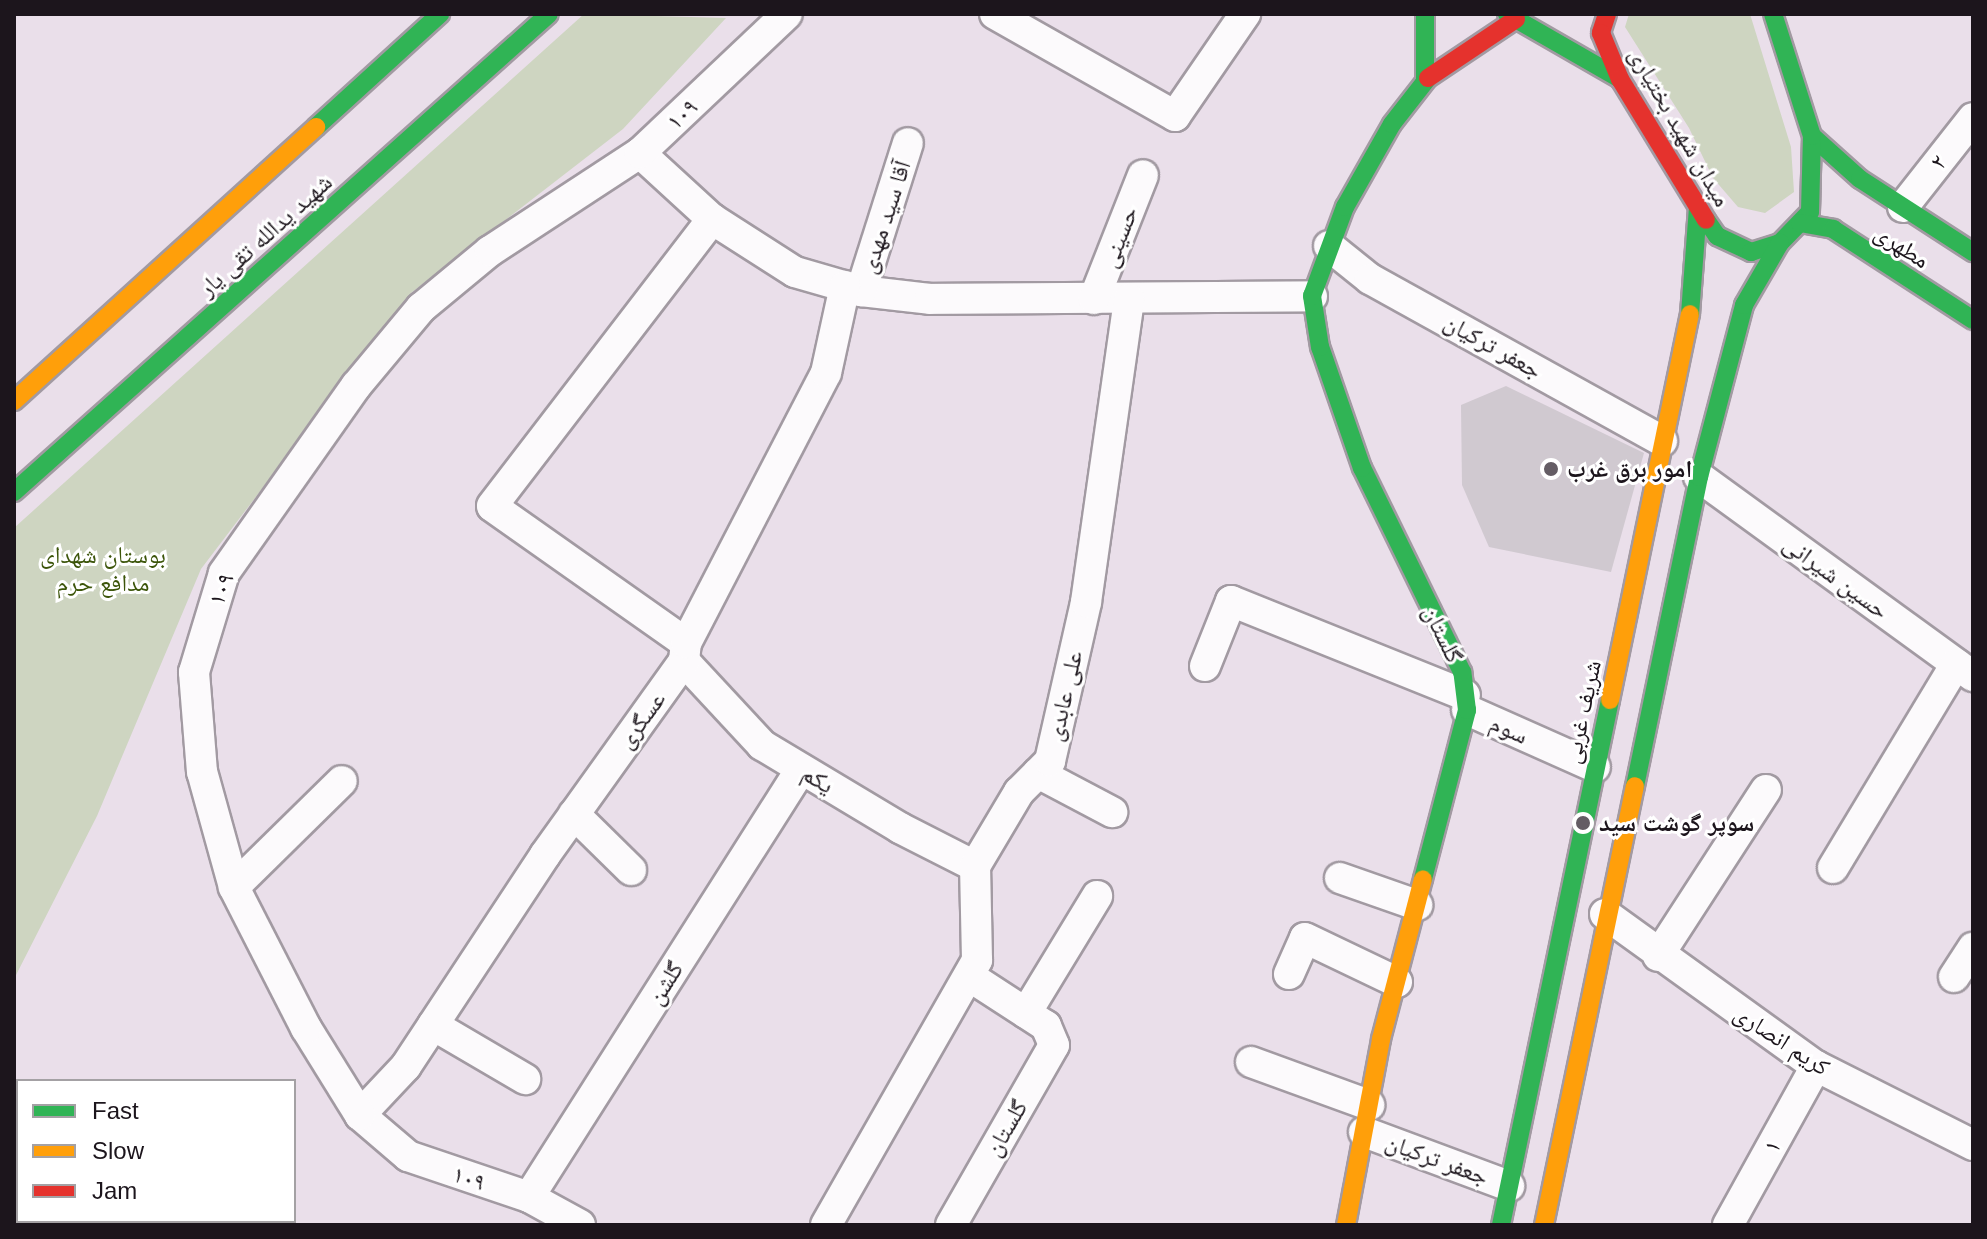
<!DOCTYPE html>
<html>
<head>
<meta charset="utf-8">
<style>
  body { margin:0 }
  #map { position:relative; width:1987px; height:1239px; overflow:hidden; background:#eadfea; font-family:Arial,"Noto Naskh Arabic",sans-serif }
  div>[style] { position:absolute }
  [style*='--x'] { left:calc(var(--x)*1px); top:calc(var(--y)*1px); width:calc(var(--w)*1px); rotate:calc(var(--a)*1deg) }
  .green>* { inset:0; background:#ced5c1 }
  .building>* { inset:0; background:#d0c9d0 }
  .roads { filter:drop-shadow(2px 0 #a29aa2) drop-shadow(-2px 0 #a29aa2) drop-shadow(0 2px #a29aa2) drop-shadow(0 -2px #a29aa2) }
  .street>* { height:30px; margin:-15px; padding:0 15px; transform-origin:15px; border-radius:15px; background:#fcfafc }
  .fast>* { height:18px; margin:-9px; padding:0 9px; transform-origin:9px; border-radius:9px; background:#30b455 }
  .slow>* { height:18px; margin:-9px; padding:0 9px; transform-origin:9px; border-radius:9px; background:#ff9f0a }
  .jam>* { height:18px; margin:-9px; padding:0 9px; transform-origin:9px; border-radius:9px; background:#e5322d }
  .dots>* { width:22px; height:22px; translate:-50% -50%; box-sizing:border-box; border:4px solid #fff; border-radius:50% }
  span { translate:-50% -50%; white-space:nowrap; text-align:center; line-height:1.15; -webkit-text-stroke:6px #fff; paint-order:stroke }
  .street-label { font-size:24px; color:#1c151c }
  .poi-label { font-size:24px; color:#1c151c; font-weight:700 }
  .left { translate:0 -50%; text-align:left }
  .park-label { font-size:24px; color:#3c550a }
  .frame { position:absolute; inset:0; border:16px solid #1c151c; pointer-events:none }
  .legend { position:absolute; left:16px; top:1079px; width:280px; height:144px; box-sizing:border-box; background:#fff; border:2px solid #a4a1a4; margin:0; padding:10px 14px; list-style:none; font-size:24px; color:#1c151c }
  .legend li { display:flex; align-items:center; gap:16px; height:40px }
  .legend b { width:40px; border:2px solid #a4a1a4 }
</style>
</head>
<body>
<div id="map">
  <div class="green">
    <i style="clip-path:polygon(584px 14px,726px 18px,623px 129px,411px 293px,201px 569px,97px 816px,14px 979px,14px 528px)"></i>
    <i style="clip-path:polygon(1629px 14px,1750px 14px,1791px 147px,1794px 192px,1765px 213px,1738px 207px,1713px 178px,1689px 128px,1625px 27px)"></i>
  </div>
  <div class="building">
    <i style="clip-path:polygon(1506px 386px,1644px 453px,1611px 572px,1489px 547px,1462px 485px,1461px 405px)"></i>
  </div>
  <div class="roads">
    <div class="street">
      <i style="--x:995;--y:14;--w:207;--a:29.5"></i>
      <i style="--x:1175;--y:116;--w:124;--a:-55.5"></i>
      <i style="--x:640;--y:153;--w:98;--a:42.5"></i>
      <i style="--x:712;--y:219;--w:98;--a:32.6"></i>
      <i style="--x:795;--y:272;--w:69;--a:16.1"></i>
      <i style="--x:861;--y:291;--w:69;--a:6.6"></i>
      <i style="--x:930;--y:299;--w:382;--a:-0.4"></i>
      <i style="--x:1903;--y:207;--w:113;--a:-51.8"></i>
      <i style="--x:1329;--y:246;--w:53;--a:38.8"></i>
      <i style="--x:1370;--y:279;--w:334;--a:29"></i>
      <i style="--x:861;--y:291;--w:155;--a:-72.4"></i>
      <i style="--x:1094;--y:299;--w:133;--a:-68.4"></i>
      <i style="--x:1699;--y:477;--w:339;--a:36"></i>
      <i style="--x:686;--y:643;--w:237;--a:-144.8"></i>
      <i style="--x:492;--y:506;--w:362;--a:-52.5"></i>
      <i style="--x:684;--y:661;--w:115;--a:47.1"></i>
      <i style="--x:762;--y:745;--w:161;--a:31"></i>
      <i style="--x:900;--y:828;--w:84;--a:26.9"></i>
      <i style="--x:1205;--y:666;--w:70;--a:-68.2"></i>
      <i style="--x:1231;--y:601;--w:252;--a:21.9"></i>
      <i style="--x:1467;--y:710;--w:140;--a:24"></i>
      <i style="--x:1038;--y:773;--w:84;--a:27.8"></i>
      <i style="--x:574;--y:814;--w:80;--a:44.5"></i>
      <i style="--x:1833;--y:868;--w:238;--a:-58.9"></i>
      <i style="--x:1340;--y:878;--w:82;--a:19.3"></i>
      <i style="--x:234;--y:887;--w:151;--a:-44.5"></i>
      <i style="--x:1605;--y:914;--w:260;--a:35.8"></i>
      <i style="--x:1816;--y:1066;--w:176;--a:26.7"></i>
      <i style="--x:1658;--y:956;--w:198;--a:-57"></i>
      <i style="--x:1289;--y:974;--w:39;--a:-66"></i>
      <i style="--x:1305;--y:938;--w:102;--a:25.6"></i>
      <i style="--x:1954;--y:977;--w:35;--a:-57"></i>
      <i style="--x:1026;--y:1013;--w:137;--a:-58.7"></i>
      <i style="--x:433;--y:1025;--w:107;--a:30.4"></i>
      <i style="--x:1251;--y:1062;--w:126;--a:20"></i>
      <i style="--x:360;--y:1115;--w:67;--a:-46.8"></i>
      <i style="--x:406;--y:1066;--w:253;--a:-56.6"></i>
      <i style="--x:545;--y:855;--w:239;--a:-54.4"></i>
      <i style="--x:684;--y:661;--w:18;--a:-84"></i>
      <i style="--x:686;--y:643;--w:304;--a:-62.6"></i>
      <i style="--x:826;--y:373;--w:89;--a:-77.7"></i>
      <i style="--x:1364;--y:1132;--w:155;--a:20.4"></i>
      <i style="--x:529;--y:1197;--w:507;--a:-57.56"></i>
      <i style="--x:580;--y:1225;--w:58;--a:-151.2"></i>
      <i style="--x:529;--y:1197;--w:128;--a:-161.3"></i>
      <i style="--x:408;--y:1156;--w:63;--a:-139.5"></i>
      <i style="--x:360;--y:1115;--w:102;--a:-121.8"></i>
      <i style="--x:306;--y:1028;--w:158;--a:-117.1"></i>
      <i style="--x:234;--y:887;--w:119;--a:-105.5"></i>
      <i style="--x:202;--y:772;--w:100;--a:-94.6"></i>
      <i style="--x:194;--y:672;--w:103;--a:-73.1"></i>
      <i style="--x:224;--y:573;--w:229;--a:-54.8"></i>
      <i style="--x:356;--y:386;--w:102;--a:-50.2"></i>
      <i style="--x:421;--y:308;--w:89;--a:-39.6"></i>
      <i style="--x:490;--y:251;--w:179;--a:-33.2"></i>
      <i style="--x:640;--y:153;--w:202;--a:-43.4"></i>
      <i style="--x:826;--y:1225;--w:305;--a:-60.3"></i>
      <i style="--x:977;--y:960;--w:94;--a:-91.2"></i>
      <i style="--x:975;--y:866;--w:86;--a:-59.3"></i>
      <i style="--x:1019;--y:792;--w:44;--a:-45"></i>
      <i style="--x:1050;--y:761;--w:163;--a:-77.2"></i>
      <i style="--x:1086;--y:602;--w:306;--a:-81.9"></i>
      <i style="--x:951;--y:1225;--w:207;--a:-60.2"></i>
      <i style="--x:1054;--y:1045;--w:21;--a:-113"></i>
      <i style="--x:1046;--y:1026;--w:92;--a:-147"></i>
      <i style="--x:1728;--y:1225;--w:182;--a:-61"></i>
    </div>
    <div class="fast">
      <i style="--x:1425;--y:14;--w:66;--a:90"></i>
      <i style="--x:1507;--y:14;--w:130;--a:29.9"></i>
      <i style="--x:316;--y:127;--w:168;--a:-42.3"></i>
      <i style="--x:1812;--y:136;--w:64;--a:41.9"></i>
      <i style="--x:1860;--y:179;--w:135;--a:32.9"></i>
      <i style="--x:1706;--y:220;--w:19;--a:55"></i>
      <i style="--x:1717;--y:236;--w:38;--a:25"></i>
      <i style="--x:1751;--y:252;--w:30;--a:-17"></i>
      <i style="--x:1780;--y:243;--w:43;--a:-45.9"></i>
      <i style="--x:1810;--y:212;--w:76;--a:-88.5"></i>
      <i style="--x:1812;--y:136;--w:128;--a:-107.7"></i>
      <i style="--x:1800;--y:223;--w:34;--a:10"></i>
      <i style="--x:1833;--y:229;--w:167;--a:33"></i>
      <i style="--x:1690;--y:314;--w:106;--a:-85.7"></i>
      <i style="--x:14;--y:492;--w:717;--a:-41.78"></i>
      <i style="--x:1635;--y:786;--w:316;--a:-78.3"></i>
      <i style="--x:1699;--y:477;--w:178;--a:-75.3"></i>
      <i style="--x:1744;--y:305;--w:72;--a:-59.9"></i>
      <i style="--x:1423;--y:879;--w:175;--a:-75.4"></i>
      <i style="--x:1467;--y:710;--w:38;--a:-97"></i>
      <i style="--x:1462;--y:672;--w:227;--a:-116.1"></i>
      <i style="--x:1362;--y:468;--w:128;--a:-109.1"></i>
      <i style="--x:1320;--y:347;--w:52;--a:-98.9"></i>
      <i style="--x:1312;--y:296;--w:95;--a:-69.7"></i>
      <i style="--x:1345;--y:207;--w:95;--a:-60.5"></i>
      <i style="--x:1392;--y:124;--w:58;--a:-52"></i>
      <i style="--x:1501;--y:1225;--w:536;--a:-78.27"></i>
    </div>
    <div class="slow">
      <i style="--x:14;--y:401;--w:408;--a:-42.2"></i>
      <i style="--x:1610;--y:700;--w:394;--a:-78.3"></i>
      <i style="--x:1346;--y:1225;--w:189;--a:-79.3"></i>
      <i style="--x:1381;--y:1039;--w:165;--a:-75.3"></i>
      <i style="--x:1544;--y:1225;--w:448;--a:-78.3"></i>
    </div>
    <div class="jam">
      <i style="--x:1607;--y:14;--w:20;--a:108"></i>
      <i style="--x:1601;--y:33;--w:50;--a:67.6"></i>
      <i style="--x:1620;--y:79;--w:165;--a:58.6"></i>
      <i style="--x:1428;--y:78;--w:106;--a:-33.8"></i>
    </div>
  </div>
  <div class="dots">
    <i style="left:1551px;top:469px;background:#645c64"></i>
    <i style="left:1583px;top:823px;background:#645c64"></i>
  </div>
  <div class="street-label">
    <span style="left:682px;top:114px;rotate:-43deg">۱۰۹</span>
    <span style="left:1680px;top:127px;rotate:60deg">میدان شهید بختیاری</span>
    <span style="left:1938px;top:162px;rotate:-52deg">۲</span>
    <span style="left:885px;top:217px;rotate:-72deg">آقا سید مهدی</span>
    <span style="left:265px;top:235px;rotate:-42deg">شهید یدالله تقی یار</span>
    <span style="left:1119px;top:237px;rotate:-69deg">حسینی</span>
    <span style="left:1902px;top:246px;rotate:33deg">مطهری</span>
    <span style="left:1493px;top:346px;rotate:29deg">جعفر ترکیان</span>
    <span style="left:1836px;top:577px;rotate:36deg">حسین شیرانی</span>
    <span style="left:221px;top:589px;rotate:-69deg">۱۰۹</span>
    <span style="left:1443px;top:634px;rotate:64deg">گلستان</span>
    <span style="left:1064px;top:696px;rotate:-77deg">علی عابدی</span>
    <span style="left:1582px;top:712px;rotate:-78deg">شریف غربی</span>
    <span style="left:641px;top:720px;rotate:-54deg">عسگری</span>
    <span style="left:1509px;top:729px;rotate:24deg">سوم</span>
    <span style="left:818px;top:779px;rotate:31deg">یکم</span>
    <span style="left:665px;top:983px;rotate:-58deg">گلشن</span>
    <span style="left:1782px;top:1040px;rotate:33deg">کریم انصاری</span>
    <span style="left:1006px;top:1128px;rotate:-60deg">گلستان</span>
    <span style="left:1772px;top:1146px;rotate:-61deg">۱</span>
    <span style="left:1437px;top:1159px;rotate:20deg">جعفر ترکیان</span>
    <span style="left:469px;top:1178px;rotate:19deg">۱۰۹</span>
  </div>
  <div class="poi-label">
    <span class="left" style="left:1567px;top:469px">امور برق غرب</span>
    <span class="left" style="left:1599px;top:823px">سوپر گوشت سید</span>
  </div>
  <div class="park-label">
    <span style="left:103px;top:569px">بوستان شهدای<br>مدافع حرم</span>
  </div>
  <div class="frame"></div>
  <ul class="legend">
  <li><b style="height:10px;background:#30b455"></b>Fast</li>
  <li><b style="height:10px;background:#ff9f0a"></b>Slow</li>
  <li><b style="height:10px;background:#e5322d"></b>Jam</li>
  </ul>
</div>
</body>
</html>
